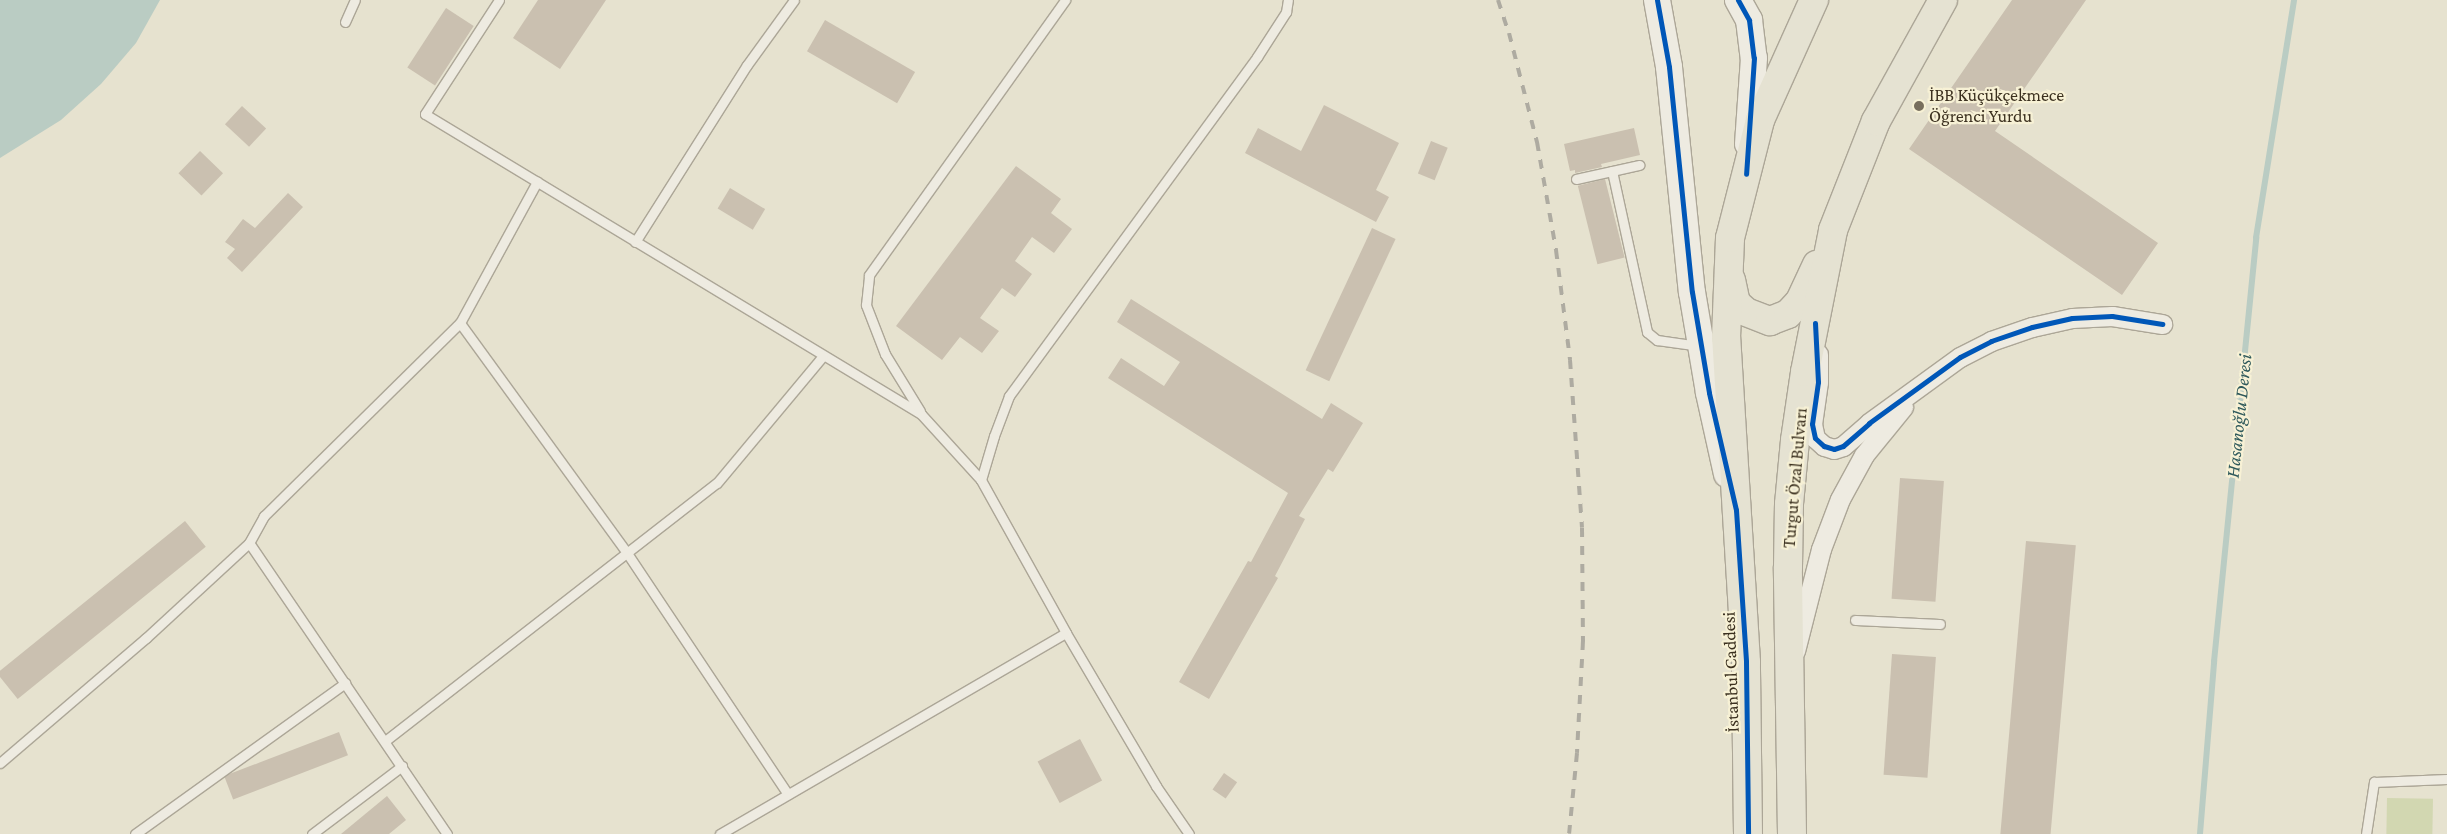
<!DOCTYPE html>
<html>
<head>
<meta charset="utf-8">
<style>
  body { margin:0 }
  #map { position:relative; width:2447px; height:834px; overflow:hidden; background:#e6e2cf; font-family:"Crimson Pro",serif }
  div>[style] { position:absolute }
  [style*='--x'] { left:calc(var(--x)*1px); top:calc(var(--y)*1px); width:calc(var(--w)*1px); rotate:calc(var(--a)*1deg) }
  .green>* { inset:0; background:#d2d7b1; transform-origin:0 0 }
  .water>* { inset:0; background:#baccc3 }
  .stream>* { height:5.5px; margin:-2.75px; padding:0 2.75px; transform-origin:2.75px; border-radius:2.75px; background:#baccc3 }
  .building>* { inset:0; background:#cac0b0; transform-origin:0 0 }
  .roads { filter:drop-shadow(1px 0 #aca697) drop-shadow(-1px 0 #aca697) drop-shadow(0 1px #aca697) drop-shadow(0 -1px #aca697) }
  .lane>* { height:9px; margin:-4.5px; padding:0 4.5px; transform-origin:4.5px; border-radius:4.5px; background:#eeebe1 }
  .street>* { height:19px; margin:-9.5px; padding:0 9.5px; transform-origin:9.5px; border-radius:9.5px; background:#eeebe1 }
  .secondary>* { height:26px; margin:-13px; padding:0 13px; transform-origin:13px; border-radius:13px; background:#eeebe1 }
  .primary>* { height:28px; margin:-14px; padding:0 14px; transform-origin:14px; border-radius:14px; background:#e5e2d2 }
  .rail>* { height:4px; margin-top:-2px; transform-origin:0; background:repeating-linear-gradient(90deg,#aeaba1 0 9px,transparent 0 18px) }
  .cycleway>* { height:5px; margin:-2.5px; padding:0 2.5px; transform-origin:2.5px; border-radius:2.5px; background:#0057b8 }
  .dots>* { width:14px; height:14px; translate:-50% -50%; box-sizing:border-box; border:2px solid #f7f1d5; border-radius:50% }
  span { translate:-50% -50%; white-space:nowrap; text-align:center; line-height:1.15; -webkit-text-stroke:4.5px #f7f1d5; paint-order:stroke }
  .poi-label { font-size:18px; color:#3b301f }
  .left { translate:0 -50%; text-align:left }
  .street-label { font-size:18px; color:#3b301f }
  .water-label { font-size:19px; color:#2e595b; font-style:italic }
</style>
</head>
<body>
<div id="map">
  <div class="green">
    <i style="left:2387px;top:798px;width:46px;height:36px;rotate:1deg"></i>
  </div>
  <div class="water">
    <i style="clip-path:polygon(0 0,160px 0,136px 43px,101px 84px,61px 120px,0 158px)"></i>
  </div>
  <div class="stream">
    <i style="--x:2200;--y:834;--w:173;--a:-85.3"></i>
    <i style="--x:2214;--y:662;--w:426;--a:-84.3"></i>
    <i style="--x:2256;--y:238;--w:241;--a:-80.9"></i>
  </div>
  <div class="building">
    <i style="clip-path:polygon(538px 0,606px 0,560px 69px,513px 38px)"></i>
    <i style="clip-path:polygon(2012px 0,2086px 0,1995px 131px,2158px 243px,2122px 295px,1909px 149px)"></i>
    <i style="left:446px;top:8px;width:33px;height:71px;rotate:33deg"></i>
    <i style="left:825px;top:20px;width:104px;height:36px;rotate:30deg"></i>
    <i style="clip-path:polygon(1324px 105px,1399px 143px,1376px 190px,1389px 197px,1376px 222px,1245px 153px,1258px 128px,1301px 151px)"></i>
    <i style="left:242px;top:106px;width:33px;height:25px;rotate:43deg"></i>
    <i style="clip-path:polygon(1634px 128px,1640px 155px,1601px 164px,1602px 167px,1575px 173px,1575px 170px,1570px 171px,1564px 144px)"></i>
    <i style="left:1431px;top:141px;width:18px;height:35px;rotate:22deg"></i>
    <i style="left:200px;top:151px;width:32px;height:31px;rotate:44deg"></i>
    <i style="clip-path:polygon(1016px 166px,1061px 199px,1051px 213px,1072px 229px,1054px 253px,1032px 237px,1015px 261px,1032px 274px,1015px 297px,1002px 288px,980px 318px,999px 331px,982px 353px,960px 337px,942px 360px,896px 326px)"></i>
    <i style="left:1605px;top:179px;width:81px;height:28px;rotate:76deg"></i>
    <i style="left:730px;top:188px;width:41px;height:24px;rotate:31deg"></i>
    <i style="clip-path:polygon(288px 193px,303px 207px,242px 272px,227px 258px,235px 249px,225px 242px,243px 219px,255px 228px)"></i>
    <i style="left:1372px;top:228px;width:26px;height:157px;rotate:25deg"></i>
    <i style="clip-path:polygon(1131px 299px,1322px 419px,1331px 403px,1363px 423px,1333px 472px,1328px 469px,1299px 516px,1305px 519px,1275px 576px,1278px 578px,1209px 699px,1179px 682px,1248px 561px,1251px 562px,1288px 493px,1108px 378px,1121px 358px,1164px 386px,1180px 362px,1117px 322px)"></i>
    <i style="left:1900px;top:478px;width:44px;height:121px;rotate:4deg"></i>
    <i style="left:185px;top:521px;width:33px;height:242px;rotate:51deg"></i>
    <i style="left:2026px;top:541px;width:50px;height:294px;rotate:5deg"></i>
    <i style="left:1892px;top:654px;width:44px;height:121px;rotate:4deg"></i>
    <i style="left:339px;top:732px;width:25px;height:123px;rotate:69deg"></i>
    <i style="left:1080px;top:739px;width:47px;height:48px;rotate:62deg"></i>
    <i style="left:1224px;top:773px;width:16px;height:20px;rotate:35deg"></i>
    <i style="clip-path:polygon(387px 796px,406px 820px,389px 834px,341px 834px)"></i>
  </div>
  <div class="roads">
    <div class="lane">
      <i style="--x:499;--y:0;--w:136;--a:123"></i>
      <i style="--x:425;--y:114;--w:580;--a:31.17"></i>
      <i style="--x:921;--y:414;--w:89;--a:47.7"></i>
      <i style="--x:981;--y:480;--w:175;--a:60.9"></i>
      <i style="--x:1066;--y:633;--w:178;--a:59.5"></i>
      <i style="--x:1156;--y:786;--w:58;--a:55.5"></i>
      <i style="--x:345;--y:22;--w:24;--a:-66"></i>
      <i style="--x:1612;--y:171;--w:165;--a:77.7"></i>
      <i style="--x:1647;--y:332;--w:13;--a:39"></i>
      <i style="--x:1657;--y:340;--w:42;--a:8.1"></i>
      <i style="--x:1576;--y:179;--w:65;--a:-12.5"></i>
      <i style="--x:635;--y:242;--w:209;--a:-57.7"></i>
      <i style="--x:747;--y:65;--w:80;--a:-54.1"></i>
      <i style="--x:460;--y:323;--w:284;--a:54"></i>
      <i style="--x:627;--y:553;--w:290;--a:56.3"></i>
      <i style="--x:920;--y:411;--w:67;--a:-121.6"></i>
      <i style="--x:885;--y:354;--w:53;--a:-111.2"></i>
      <i style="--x:866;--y:305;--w:30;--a:-84"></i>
      <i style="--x:869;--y:275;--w:338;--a:-54.5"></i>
      <i style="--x:981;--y:480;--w:46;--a:-73.5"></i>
      <i style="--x:994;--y:436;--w:43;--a:-69.4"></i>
      <i style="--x:1009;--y:396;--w:420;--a:-53.8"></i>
      <i style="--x:1257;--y:57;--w:54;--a:-57.2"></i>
      <i style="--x:1286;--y:12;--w:12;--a:-81"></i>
      <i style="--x:1855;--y:620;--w:85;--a:2.7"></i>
      <i style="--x:385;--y:741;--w:420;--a:-37.9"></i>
      <i style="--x:717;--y:483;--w:165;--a:-50.2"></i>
      <i style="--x:0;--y:763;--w:192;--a:-40.6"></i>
      <i style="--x:146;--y:638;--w:140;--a:-42.7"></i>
      <i style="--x:135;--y:834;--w:259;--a:-35.7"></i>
      <i style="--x:312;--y:834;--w:113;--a:-37.1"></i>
      <i style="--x:447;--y:834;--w:352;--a:-124.2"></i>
      <i style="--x:249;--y:543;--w:31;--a:-61"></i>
      <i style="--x:264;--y:516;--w:275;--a:-44.6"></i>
      <i style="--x:460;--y:323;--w:161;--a:-61.4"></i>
      <i style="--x:720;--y:834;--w:400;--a:-30.2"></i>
      <i style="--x:2366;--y:834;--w:53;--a:-81.3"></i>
      <i style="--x:2374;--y:782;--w:73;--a:-2.4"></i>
    </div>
    <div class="street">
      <i style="--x:1818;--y:354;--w:28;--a:90"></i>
      <i style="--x:1818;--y:382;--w:42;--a:98.1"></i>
      <i style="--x:1812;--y:424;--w:14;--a:78"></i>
      <i style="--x:1815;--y:438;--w:12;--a:42"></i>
      <i style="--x:1824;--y:446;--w:10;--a:17"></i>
      <i style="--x:1834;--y:449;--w:9;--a:-18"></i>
      <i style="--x:1843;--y:446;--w:35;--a:-41"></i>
      <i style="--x:1869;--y:423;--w:112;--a:-36"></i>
      <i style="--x:1960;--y:357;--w:35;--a:-27"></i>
      <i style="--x:1991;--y:341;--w:43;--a:-18.9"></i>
      <i style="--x:2032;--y:327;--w:41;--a:-12.7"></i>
      <i style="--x:2072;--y:318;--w:40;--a:-2.9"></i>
      <i style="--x:2112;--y:316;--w:51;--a:9.1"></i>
      <i style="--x:1795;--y:651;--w:105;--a:-75.7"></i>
      <i style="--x:1821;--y:549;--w:53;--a:-69.2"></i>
      <i style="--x:1840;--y:499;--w:50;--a:-61.4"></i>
      <i style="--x:1864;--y:455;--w:62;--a:-50.9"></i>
    </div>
    <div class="secondary">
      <i style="--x:1657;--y:0;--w:68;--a:79.8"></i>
      <i style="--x:1669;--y:67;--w:226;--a:84.2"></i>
      <i style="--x:1692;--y:292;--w:102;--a:80.4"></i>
      <i style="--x:1709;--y:393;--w:83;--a:77.5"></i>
      <i style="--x:1738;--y:0;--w:23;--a:61"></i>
      <i style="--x:1749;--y:20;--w:38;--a:83"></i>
      <i style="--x:1754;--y:58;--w:86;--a:94"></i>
    </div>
    <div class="primary">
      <i style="--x:1731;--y:280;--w:24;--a:78"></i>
      <i style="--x:1736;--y:303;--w:13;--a:42"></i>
      <i style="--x:1746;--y:312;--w:26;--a:21"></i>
      <i style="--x:1770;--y:321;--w:19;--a:-21"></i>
      <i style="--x:1788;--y:314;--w:18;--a:-47"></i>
      <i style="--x:1800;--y:301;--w:40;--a:-65"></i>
      <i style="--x:1748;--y:834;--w:172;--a:-90.7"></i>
      <i style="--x:1746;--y:662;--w:325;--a:-93.5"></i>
      <i style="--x:1726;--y:338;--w:100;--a:-87.7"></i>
      <i style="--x:1730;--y:238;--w:122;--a:-75.7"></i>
      <i style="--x:1760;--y:120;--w:132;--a:-65.8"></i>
      <i style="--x:1792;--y:834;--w:267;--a:-90.9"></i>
      <i style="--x:1788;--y:567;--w:63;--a:-89.1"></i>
      <i style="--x:1789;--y:504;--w:64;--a:-84.6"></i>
      <i style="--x:1795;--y:440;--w:69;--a:-81.6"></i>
      <i style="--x:1805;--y:372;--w:145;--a:-78.8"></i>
      <i style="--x:1833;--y:230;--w:117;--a:-68.5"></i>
      <i style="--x:1876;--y:121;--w:138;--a:-61"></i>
    </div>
  </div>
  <div class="rail">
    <i style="--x:1498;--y:0;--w:35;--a:72"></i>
    <i style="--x:1509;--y:33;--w:113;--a:75.6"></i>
    <i style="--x:1537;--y:142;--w:110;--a:80"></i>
    <i style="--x:1556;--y:250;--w:111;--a:82.7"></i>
    <i style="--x:1570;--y:360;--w:168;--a:85.9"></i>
    <i style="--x:1582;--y:528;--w:113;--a:89.5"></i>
    <i style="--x:1583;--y:641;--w:112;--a:93.1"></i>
    <i style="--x:1577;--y:753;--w:81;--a:95.6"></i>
  </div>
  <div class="cycleway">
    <i style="--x:1657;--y:0;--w:68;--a:79.8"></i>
    <i style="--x:1669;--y:67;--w:226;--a:84.2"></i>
    <i style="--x:1692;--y:292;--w:102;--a:80.4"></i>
    <i style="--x:1709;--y:393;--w:120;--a:77"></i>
    <i style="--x:1736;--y:510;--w:152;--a:86.2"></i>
    <i style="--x:1746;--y:662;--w:172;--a:89.3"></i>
    <i style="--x:1738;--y:0;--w:23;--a:61"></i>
    <i style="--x:1749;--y:20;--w:38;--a:83"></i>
    <i style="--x:1754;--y:58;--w:116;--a:93.9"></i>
    <i style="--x:1815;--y:323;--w:59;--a:87.1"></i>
    <i style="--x:1818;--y:382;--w:42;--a:98.1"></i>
    <i style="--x:1812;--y:424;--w:14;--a:78"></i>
    <i style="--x:1815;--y:438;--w:12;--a:42"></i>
    <i style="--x:1824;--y:446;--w:10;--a:17"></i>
    <i style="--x:1834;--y:449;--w:9;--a:-18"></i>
    <i style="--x:1843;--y:446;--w:35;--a:-41"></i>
    <i style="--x:1869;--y:423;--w:112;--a:-36"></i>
    <i style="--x:1960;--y:357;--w:35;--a:-27"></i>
    <i style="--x:1991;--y:341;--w:43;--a:-18.9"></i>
    <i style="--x:2032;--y:327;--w:41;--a:-12.7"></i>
    <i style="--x:2072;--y:318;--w:40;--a:-2.9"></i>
    <i style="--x:2112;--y:316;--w:51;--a:9.1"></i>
  </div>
  <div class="dots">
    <i style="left:1919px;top:106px;background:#776e5d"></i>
  </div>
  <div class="poi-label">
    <span class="left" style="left:1929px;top:106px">İBB Küçükçekmece<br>Öğrenci Yurdu</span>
  </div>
  <div class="street-label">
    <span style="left:1795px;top:478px;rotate:-85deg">Turgut Özal Bulvarı</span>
    <span style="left:1731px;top:672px;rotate:-92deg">İstanbul Caddesi</span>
  </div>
  <div class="water-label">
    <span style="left:2239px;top:416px;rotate:-84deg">Hasanoğlu Deresi</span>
  </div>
</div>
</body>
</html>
